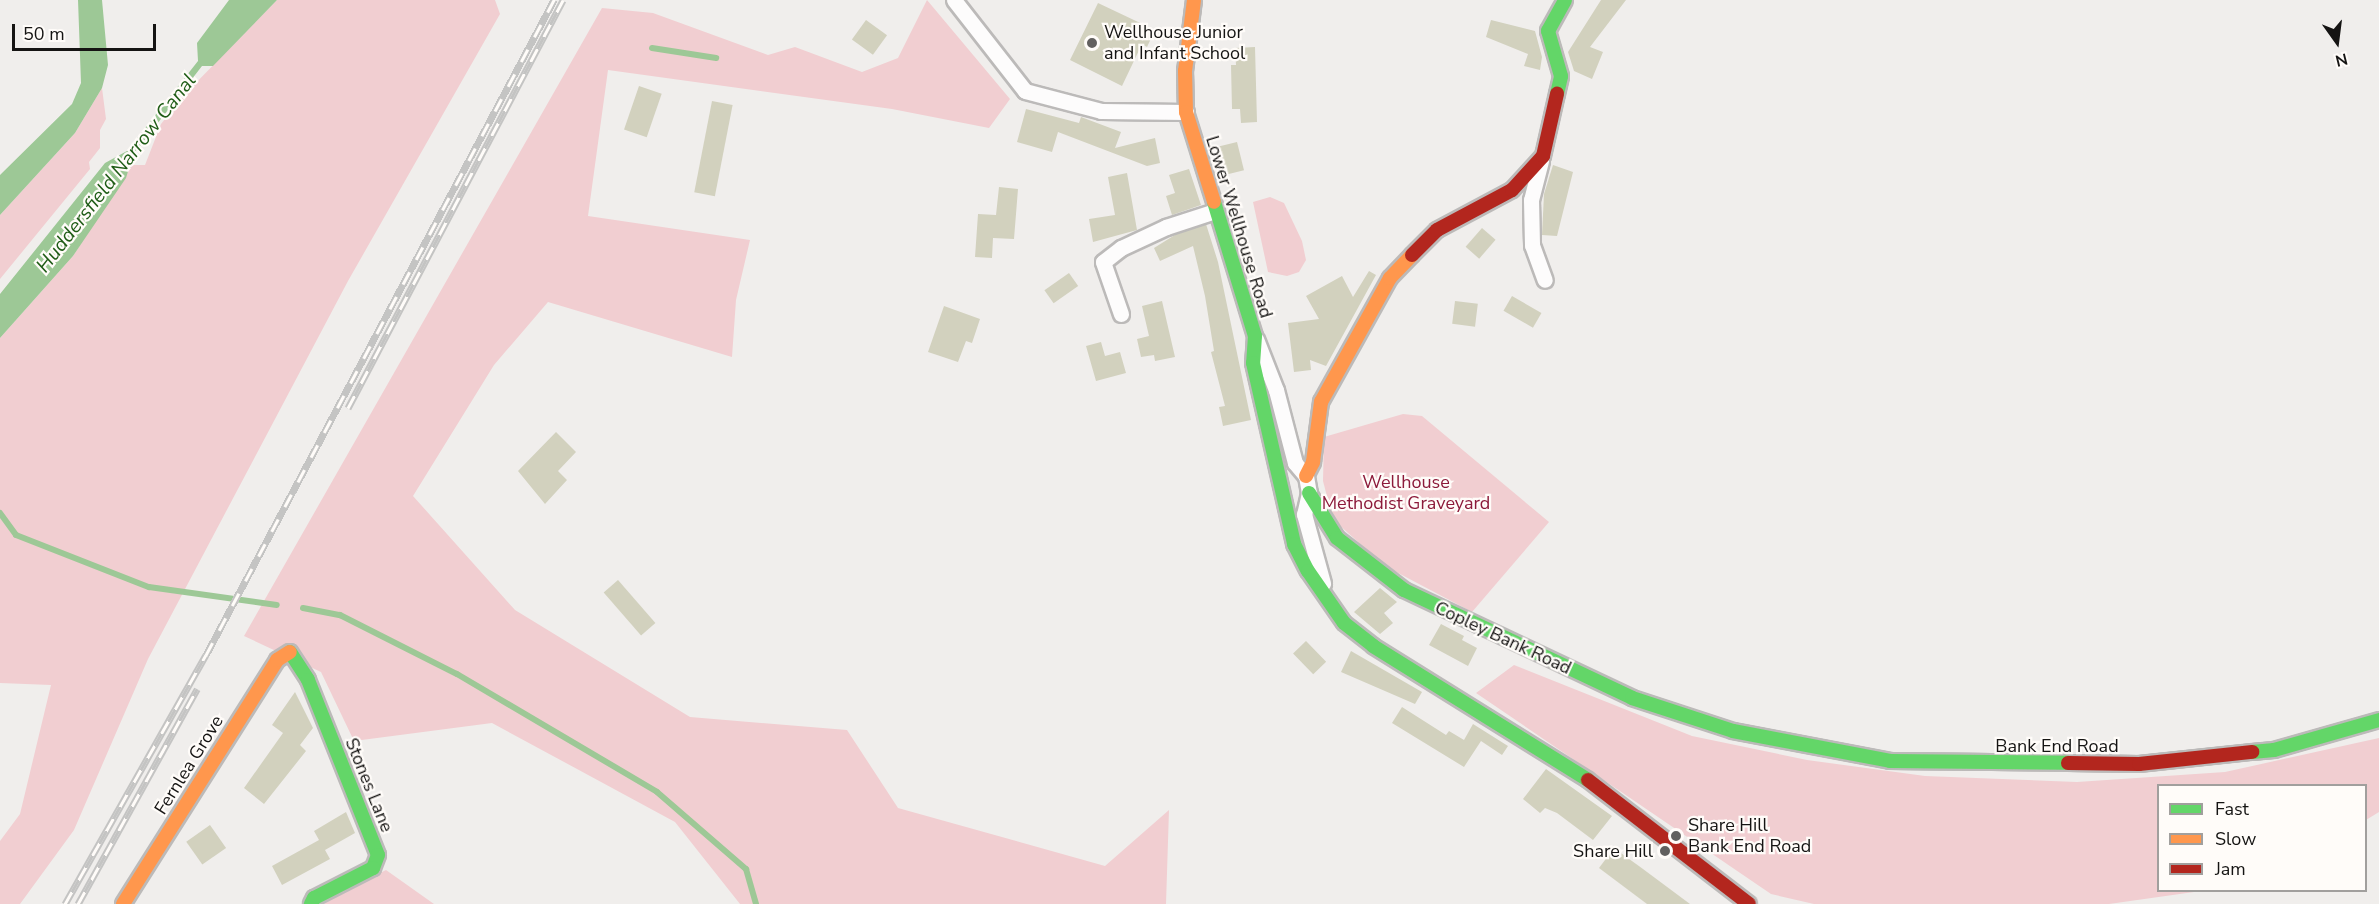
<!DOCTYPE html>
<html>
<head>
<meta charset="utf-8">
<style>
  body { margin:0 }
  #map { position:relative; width:2379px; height:904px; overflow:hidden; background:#f0eeec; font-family:"Nunito Sans",sans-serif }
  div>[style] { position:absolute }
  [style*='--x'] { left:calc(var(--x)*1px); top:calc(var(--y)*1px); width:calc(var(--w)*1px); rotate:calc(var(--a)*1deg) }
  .green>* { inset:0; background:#f1ced1 }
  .water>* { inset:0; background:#9dc896 }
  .stream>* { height:6px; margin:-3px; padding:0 3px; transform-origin:3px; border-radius:3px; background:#9dc896 }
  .building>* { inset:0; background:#d2d1be; transform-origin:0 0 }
  .roads { filter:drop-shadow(2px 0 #bcbab9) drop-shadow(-2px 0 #bcbab9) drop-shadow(0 2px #bcbab9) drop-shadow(0 -2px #bcbab9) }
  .street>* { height:15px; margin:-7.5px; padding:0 7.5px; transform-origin:7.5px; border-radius:7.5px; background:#fdfcfc }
  .fast>* { height:14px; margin:-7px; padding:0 7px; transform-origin:7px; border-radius:7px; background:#63d668 }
  .slow>* { height:14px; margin:-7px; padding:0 7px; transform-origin:7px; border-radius:7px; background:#ff974d }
  .jam>* { height:14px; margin:-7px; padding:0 7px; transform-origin:7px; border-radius:7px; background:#b3261e }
  .rail>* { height:7px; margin-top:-3.5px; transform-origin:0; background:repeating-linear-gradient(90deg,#fffcf9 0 14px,#c4c4c3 0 28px); box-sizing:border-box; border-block:2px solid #c4c4c3 }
  .dots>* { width:16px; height:16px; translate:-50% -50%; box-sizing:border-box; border:3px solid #fffcf9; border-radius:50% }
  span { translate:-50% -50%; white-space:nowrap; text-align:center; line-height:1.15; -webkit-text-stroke:4.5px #fffcf9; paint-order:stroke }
  .poi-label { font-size:18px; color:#151413 }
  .left { translate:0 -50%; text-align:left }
  .right { translate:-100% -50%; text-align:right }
  .street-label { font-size:18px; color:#151413 }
  .park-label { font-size:18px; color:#8c1a3a }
  .water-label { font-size:20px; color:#1f5c16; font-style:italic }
  .legend { position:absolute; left:2157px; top:784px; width:210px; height:108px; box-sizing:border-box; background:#fffcf9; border:2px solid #a19f9d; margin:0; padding:8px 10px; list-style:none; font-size:18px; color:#151413 }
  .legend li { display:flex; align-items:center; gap:12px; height:30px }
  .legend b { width:30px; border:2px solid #a19f9d }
  .north { position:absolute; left:2307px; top:12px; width:60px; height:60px; -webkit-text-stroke:4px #fffcf9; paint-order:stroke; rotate:166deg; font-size:16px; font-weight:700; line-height:24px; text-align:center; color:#151413 }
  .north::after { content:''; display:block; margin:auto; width:21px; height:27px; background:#151413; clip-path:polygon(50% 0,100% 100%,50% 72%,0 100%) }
  .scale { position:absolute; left:12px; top:24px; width:144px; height:27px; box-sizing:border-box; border:3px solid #151413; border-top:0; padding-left:8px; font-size:18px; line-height:21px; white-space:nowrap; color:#151413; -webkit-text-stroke:4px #fffcf9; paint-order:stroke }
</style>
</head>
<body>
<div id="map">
  <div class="green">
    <i style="clip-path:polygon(277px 0,495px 0,500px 14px,348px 281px,148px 659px,74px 830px,20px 904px,0 904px,0 841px,20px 814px,51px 685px,0 683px,0 338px,73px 256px,132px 165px,145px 165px,161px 124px,185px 94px)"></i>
    <i style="clip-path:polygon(927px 0,1010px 99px,989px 128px,892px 109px,608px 70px,588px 216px,750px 240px,736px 300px,732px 357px,548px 302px,494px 365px,413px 496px,515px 610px,690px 717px,847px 730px,898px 808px,1105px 866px,1169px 810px,1166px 904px,740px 904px,675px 822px,492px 723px,354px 741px,321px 672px,244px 636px,602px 8px,653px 13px,768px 55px,795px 47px,862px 72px,898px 58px)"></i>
    <i style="clip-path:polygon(102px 88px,106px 119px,100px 130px,100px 148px,89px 162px,90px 169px,0 279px,0 215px,75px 133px)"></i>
    <i style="clip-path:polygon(1270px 197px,1284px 203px,1302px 241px,1306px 260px,1299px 272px,1287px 276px,1268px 272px,1253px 202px)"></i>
    <i style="clip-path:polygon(1403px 414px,1422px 416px,1549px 522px,1472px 612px,1385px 566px,1338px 524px,1330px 508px,1323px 481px,1324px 437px)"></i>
    <i style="clip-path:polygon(1514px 665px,1692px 736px,1807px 760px,1925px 776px,2077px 782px,2225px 772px,2379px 738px,2379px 812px,2366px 820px,2366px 786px,2158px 786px,2158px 890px,2201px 891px,2109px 904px,1814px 904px,1771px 894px,1476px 693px)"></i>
    <i style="clip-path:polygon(386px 870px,434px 904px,323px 904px,323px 901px)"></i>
  </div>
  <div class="water">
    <i style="clip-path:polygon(78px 0,102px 0,108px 65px,102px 88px,75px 133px,0 215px,0 175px,72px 104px,81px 83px)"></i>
    <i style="clip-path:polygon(229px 0,277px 0,213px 66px,202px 66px,133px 155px,126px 178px,73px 256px,0 338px,0 294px,105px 163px,127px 151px,198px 61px,197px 43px)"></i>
  </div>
  <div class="stream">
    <i style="--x:652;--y:48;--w:65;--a:8.9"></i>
    <i style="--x:0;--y:513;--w:27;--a:54"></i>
    <i style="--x:16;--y:535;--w:143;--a:21.4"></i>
    <i style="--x:149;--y:587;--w:129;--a:8"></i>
    <i style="--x:303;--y:608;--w:38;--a:11"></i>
    <i style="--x:340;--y:615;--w:131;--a:26.8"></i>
    <i style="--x:457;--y:674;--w:232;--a:30.5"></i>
    <i style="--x:657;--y:792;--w:118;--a:40.9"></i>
    <i style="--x:746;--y:869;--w:36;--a:74"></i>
  </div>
  <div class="building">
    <i style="clip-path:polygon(1601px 0,1626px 0,1590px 47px,1603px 52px,1592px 79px,1574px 71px,1568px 52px)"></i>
    <i style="clip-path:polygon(1098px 3px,1155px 30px,1147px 47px,1142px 44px,1122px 86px,1070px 60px)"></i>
    <i style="left:866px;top:20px;width:26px;height:24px;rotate:36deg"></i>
    <i style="clip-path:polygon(1491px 20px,1535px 31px,1542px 57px,1540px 70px,1524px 66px,1528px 54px,1486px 37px)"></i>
    <i style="clip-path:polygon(1255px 47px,1257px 122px,1241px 123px,1240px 109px,1232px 109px,1231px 65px,1236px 65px,1235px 48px)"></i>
    <i style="left:639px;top:86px;width:24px;height:46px;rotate:19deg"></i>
    <i style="left:712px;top:101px;width:21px;height:93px;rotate:11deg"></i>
    <i style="clip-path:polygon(1026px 109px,1079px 123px,1081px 117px,1121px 132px,1115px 148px,1155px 138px,1160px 163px,1147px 166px,1058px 132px,1052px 152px,1017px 142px)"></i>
    <i style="left:1237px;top:142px;width:29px;height:21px;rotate:76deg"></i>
    <i style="clip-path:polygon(1553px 165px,1573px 172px,1557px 236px,1542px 235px,1544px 194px)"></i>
    <i style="clip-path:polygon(1189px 169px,1201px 205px,1172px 215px,1166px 196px,1175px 193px,1169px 175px)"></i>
    <i style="clip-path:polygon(1127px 173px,1137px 230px,1093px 242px,1089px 219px,1115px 215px,1108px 177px)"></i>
    <i style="clip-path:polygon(999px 187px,1018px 189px,1014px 239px,993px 238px,992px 258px,975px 257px,978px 214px,996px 215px)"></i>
    <i style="clip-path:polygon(1206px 224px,1218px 262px,1251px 420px,1223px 426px,1219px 407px,1225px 406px,1211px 352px,1214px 351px,1205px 296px,1193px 246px,1160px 261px,1154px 248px,1178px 233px)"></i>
    <i style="left:1482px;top:228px;width:18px;height:25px;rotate:41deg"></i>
    <i style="clip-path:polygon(1369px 271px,1376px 275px,1326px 366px,1310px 360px,1311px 370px,1294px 372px,1288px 323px,1319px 319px,1306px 296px,1342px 276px,1353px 297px)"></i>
    <i style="left:1069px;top:273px;width:16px;height:30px;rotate:55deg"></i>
    <i style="left:1512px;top:296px;width:34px;height:17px;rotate:30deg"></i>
    <i style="clip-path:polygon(1162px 301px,1175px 357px,1155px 361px,1154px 355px,1141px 357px,1137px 339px,1149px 336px,1142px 306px)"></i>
    <i style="left:1455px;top:301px;width:23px;height:23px;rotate:7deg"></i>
    <i style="clip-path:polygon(944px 306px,980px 319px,972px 343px,966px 341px,958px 362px,928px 352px)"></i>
    <i style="clip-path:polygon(1101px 342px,1105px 356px,1120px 352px,1126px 373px,1096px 381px,1086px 346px)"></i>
    <i style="clip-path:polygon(556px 432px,576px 452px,558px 471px,567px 480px,545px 504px,518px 471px)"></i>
    <i style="left:618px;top:580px;width:57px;height:19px;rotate:49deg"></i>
    <i style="clip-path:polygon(1380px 588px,1397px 602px,1384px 613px,1393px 623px,1380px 634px,1354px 612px)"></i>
    <i style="clip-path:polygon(1441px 624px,1464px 636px,1462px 640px,1477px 648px,1468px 666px,1429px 645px)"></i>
    <i style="left:1306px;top:641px;width:29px;height:18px;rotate:46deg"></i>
    <i style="clip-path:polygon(1351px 651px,1422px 692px,1415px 704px,1341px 672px)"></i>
    <i style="clip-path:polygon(295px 692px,313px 728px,300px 745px,306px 751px,264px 804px,244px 788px,283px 733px,272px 725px)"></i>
    <i style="clip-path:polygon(1402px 707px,1446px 735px,1449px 731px,1464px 740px,1473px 724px,1508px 746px,1502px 755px,1481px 741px,1464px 767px,1392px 723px)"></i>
    <i style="clip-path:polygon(1546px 769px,1612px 816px,1593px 840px,1557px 813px,1545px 808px,1540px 813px,1523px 799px)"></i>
    <i style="clip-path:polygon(346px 812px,355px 833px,325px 850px,330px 859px,282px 885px,272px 866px,319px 840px,314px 831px)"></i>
    <i style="left:210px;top:825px;width:28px;height:29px;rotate:55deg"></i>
    <i style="clip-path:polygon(1614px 848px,1643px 869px,1690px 904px,1647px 904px,1599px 868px)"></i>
  </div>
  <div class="roads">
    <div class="street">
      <i style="--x:954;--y:0;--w:115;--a:52"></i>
      <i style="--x:1025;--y:91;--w:79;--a:14.7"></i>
      <i style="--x:1101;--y:111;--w:85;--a:0.7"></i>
      <i style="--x:1541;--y:161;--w:40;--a:104.4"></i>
      <i style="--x:1531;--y:200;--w:45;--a:88.7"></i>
      <i style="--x:1532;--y:245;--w:37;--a:70"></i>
      <i style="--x:1121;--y:314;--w:55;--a:-109.1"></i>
      <i style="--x:1103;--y:262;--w:23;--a:-38"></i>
      <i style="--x:1121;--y:248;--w:50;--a:-25"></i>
      <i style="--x:1166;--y:227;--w:52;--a:-18.1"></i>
      <i style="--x:1256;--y:339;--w:55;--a:68.6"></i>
      <i style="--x:1276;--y:390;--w:75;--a:75.4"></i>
      <i style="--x:1295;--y:463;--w:17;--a:50"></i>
      <i style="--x:1306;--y:476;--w:17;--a:80"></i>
      <i style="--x:1309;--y:493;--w:22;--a:103"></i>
      <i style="--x:1304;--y:514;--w:72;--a:74.6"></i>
    </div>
    <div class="fast">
      <i style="--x:1557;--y:94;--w:18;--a:-77"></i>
      <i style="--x:1561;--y:76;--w:47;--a:-106.1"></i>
      <i style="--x:1548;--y:31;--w:35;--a:-61"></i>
      <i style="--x:1214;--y:202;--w:140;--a:73"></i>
      <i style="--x:1255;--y:336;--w:27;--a:94"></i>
      <i style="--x:1253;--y:363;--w:186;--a:77.2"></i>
      <i style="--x:1294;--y:544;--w:30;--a:63"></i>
      <i style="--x:1308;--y:571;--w:63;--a:55.3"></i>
      <i style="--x:1344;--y:623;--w:37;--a:38"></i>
      <i style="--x:1373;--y:646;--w:253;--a:31.9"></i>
      <i style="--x:1309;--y:493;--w:53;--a:58.1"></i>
      <i style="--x:1337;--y:538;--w:85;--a:37.8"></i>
      <i style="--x:1404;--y:590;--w:252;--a:25.3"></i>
      <i style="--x:1632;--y:698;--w:106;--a:18.1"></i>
      <i style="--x:1733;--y:731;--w:160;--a:10.8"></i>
      <i style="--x:1890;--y:761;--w:178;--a:0.6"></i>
      <i style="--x:290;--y:652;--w:33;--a:57"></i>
      <i style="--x:308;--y:680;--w:188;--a:68.2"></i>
      <i style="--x:378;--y:855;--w:14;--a:111"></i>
      <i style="--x:373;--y:868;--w:66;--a:153"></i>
      <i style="--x:314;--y:898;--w:7;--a:117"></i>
      <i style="--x:2252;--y:752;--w:22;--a:-5"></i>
      <i style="--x:2274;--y:750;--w:109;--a:-15.9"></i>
    </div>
    <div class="slow">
      <i style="--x:1194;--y:0;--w:72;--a:97.2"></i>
      <i style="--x:1185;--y:71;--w:41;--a:88.6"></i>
      <i style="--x:1186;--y:112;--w:94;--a:72.7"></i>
      <i style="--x:1306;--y:476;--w:16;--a:-63"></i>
      <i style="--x:1313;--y:462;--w:61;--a:-82.4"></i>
      <i style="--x:1321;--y:402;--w:142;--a:-60.9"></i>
      <i style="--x:1390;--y:278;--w:32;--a:-46"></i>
      <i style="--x:123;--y:904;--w:289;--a:-57.7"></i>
      <i style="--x:277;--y:660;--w:15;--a:-32"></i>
    </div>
    <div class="jam">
      <i style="--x:1412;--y:255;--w:35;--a:-45"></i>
      <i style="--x:1437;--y:230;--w:85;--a:-28.1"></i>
      <i style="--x:1512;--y:190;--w:46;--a:-47.6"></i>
      <i style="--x:1543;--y:156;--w:64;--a:-77.3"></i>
      <i style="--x:2068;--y:763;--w:71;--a:0.8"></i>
      <i style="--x:2139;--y:764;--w:114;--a:-6.1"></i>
      <i style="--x:1588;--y:780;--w:203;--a:37.6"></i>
    </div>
  </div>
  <div class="rail">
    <i style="--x:348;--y:408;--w:461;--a:-62.2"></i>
    <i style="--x:65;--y:904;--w:286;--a:-60.5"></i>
    <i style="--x:206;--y:655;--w:742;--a:-62.02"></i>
    <i style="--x:78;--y:904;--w:246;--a:-61"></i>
  </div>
  <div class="dots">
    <i style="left:1092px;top:43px;background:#62605f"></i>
    <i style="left:1676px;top:836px;background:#62605f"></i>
    <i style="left:1665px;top:851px;background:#62605f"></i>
  </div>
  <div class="poi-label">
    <span class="left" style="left:1104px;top:43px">Wellhouse Junior<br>and Infant School</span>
    <span class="left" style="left:1688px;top:836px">Share Hill<br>Bank End Road</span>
    <span class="right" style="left:1653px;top:851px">Share Hill</span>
  </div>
  <div class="street-label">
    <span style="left:1239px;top:227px;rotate:73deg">Lower Wellhouse Road</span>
    <span style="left:1503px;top:638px;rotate:25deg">Copley Bank Road</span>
    <span style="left:2057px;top:746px">Bank End Road</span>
    <span style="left:189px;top:765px;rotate:-58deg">Fernlea Grove</span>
    <span style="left:369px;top:785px;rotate:68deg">Stones Lane</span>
  </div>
  <div class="park-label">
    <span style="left:1406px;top:493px">Wellhouse<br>Methodist Graveyard</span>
  </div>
  <div class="water-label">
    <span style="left:116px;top:173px;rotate:-52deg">Huddersfield Narrow Canal</span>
  </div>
  <ul class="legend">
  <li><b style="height:8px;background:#63d668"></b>Fast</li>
  <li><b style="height:8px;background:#ff974d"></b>Slow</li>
  <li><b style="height:8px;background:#b3261e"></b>Jam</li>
  </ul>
  <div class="north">N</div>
  <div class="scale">50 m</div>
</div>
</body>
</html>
